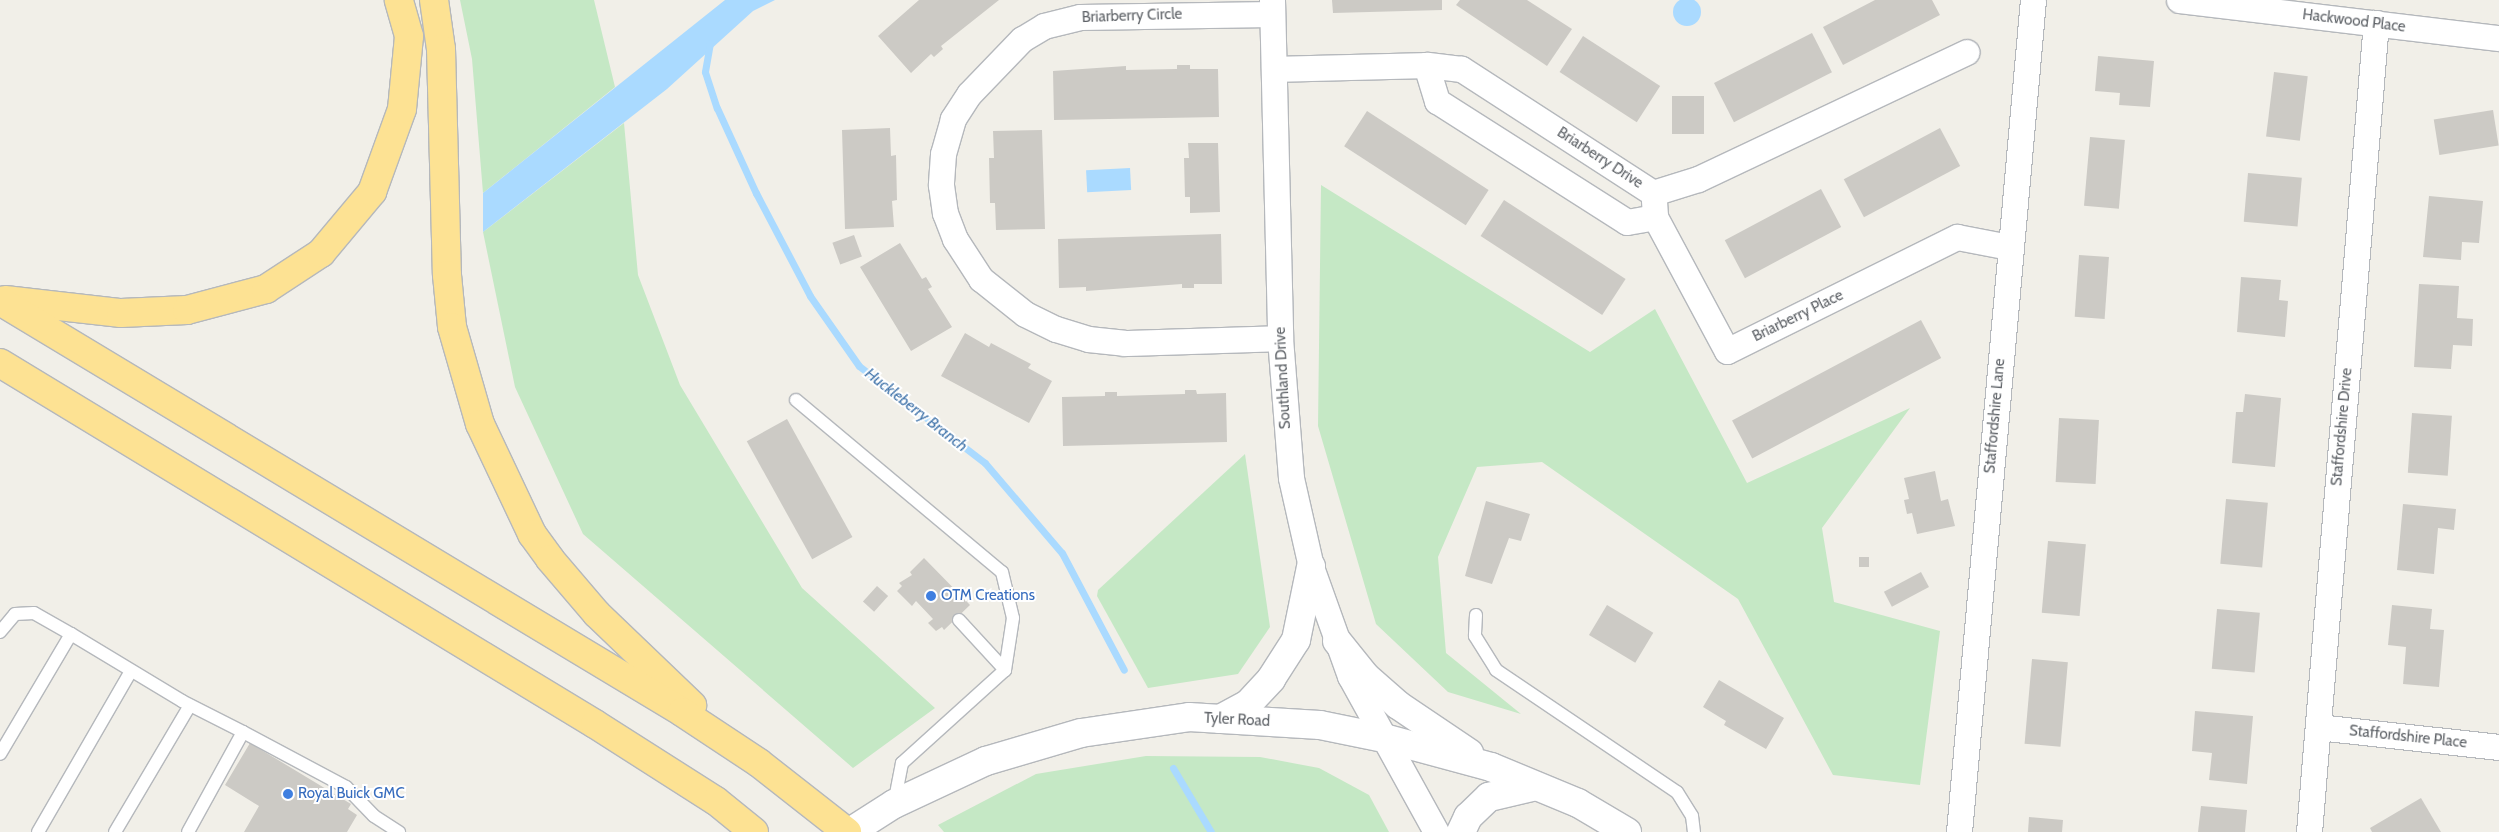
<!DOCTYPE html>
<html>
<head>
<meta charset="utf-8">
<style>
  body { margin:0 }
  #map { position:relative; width:2499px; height:832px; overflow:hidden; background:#f1efe8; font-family:Cabin,sans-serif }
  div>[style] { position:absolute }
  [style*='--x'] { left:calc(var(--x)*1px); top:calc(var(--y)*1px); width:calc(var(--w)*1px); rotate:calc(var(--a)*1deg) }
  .green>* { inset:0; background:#c5e8c5 }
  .water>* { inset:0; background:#aadaff; transform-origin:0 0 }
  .round { border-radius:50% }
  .stream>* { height:7px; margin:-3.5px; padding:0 3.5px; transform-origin:3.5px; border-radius:3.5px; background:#aadaff }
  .building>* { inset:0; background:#cccac5; transform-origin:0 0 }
  .roads { filter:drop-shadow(1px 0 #b5b8bc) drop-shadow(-1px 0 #b5b8bc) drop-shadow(0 1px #b5b8bc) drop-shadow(0 -1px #b5b8bc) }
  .service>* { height:12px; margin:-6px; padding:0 6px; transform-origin:6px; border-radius:6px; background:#fff }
  .minor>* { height:25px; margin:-12.5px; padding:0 12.5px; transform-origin:12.5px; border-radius:12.5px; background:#fff }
  .tertiary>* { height:28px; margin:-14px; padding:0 14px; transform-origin:14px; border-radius:14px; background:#fff }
  .motorway>* { height:28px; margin:-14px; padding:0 14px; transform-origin:14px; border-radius:14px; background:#fde293 }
  .dots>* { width:14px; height:14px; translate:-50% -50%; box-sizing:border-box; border:2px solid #fff; border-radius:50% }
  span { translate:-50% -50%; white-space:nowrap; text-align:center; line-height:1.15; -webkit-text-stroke:4px #fff; paint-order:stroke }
  .street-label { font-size:15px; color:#5f6368 }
  .shop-label { font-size:15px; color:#366cbe }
  .left { translate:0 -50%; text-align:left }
  .water-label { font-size:16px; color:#4174aa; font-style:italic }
</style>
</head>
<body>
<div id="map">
  <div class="green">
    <i style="clip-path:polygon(460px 0,594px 0,615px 87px,483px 193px,472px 59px)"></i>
    <i style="clip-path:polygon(624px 123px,638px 275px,680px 385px,802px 588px,935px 708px,853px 768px,583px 534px,515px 387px,483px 232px)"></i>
    <i style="clip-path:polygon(1321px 185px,1590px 352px,1655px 309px,1747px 483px,1910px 408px,1822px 528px,1834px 602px,1940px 631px,1920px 785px,1833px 775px,1738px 599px,1542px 462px,1477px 467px,1438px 557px,1446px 653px,1521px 714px,1448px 692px,1376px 624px,1318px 426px)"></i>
    <i style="clip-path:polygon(1245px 454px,1270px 627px,1238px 674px,1148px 688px,1097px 596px,1098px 590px)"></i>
    <i style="clip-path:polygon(1146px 756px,1260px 757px,1319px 768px,1369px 795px,1389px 832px,944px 832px,938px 825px,1036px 774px)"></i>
  </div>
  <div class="water">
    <i class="round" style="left:1673px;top:-2px;width:28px;height:28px"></i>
    <i style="clip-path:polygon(725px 0,775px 0,753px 11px,667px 89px,483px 232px,483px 193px)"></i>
    <i style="left:1130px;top:168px;width:22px;height:44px;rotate:87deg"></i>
  </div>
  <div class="stream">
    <i style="--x:710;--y:43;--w:29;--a:100"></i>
    <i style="--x:705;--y:72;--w:38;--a:72"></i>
    <i style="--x:717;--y:108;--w:94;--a:65.4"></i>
    <i style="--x:756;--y:193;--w:116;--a:62.3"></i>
    <i style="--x:810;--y:296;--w:85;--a:55"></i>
    <i style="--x:859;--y:366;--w:159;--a:37.6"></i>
    <i style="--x:985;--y:463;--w:118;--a:49.5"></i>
    <i style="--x:1062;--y:553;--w:132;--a:62.1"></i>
    <i style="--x:1173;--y:768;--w:74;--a:59.3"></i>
  </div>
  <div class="building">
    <i style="clip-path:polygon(919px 0,999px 0,941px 46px,943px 49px,934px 57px,931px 54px,911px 73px,878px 36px)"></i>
    <i style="clip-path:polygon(1332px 0,1442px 0,1442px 10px,1333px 13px)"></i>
    <i style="clip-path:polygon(1460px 0,1527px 0,1572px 29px,1547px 66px,1456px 5px)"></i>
    <i style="clip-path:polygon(1875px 0,1932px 0,1940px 15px,1843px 65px,1823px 27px)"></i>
    <i style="left:1812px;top:33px;width:44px;height:110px;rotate:63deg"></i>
    <i style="left:1583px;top:36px;width:92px;height:43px;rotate:33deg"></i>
    <i style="clip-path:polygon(2098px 56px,2154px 61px,2150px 107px,2119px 105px,2120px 93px,2095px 91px)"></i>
    <i style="clip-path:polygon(1177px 65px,1190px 65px,1190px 69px,1218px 69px,1219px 117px,1054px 120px,1053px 71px,1126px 66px,1126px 70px,1177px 69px)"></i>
    <i style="left:2274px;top:72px;width:34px;height:65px;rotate:7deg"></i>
    <i style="left:1672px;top:96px;width:32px;height:38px"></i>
    <i style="left:2493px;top:110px;width:36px;height:60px;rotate:81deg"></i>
    <i style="left:1367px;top:111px;width:145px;height:42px;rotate:33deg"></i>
    <i style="clip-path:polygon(890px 128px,891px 156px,896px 155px,897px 200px,892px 201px,894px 227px,845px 229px,842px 130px)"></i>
    <i style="left:1940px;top:128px;width:43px;height:109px;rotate:62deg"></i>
    <i style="clip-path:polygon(1042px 130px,1045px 229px,996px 230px,995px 203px,990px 203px,989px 158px,994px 158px,993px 131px)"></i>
    <i style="left:2090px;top:137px;width:35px;height:69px;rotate:5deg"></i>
    <i style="clip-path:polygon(1188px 143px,1218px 143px,1220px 212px,1190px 213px,1190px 197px,1185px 197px,1184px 158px,1189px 158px)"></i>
    <i style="left:2248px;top:173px;width:54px;height:49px;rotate:5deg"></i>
    <i style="left:1821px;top:189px;width:43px;height:109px;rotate:62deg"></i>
    <i style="clip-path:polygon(2429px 196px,2483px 201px,2479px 243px,2462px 242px,2461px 260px,2423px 257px)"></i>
    <i style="left:1504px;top:200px;width:145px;height:43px;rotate:33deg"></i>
    <i style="clip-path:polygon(1221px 234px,1222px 284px,1194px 284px,1194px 288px,1182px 288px,1182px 284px,1086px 291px,1086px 287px,1059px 288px,1058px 239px)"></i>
    <i style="left:854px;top:235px;width:23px;height:23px;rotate:70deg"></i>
    <i style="clip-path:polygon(900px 243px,922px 279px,926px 277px,932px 287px,928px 289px,952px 327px,911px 351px,860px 267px)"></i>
    <i style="left:2079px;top:255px;width:30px;height:62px;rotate:4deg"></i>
    <i style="clip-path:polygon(2241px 277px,2281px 280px,2279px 300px,2288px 301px,2285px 337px,2237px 332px)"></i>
    <i style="clip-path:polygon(2419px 284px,2459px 286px,2457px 318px,2473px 319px,2472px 346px,2453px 345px,2451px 369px,2414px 367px)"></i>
    <i style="left:1921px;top:320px;width:43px;height:214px;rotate:62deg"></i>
    <i style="clip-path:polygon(965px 333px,989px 347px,991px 343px,1031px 364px,1028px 368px,1052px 381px,1029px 423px,941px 376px)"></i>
    <i style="clip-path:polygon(1185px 390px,1196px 390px,1197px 394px,1226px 393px,1227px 442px,1063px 446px,1062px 397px,1105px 396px,1105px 392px,1117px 392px,1117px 396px,1185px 394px)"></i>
    <i style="clip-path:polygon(2245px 394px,2281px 398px,2275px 467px,2232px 463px,2236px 412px,2243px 412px)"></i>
    <i style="left:2412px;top:413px;width:40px;height:60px;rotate:4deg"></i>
    <i style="left:2059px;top:418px;width:40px;height:64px;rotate:3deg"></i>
    <i style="left:787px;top:419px;width:135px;height:46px;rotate:61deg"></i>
    <i style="clip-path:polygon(1935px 471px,1941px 501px,1948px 499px,1955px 526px,1917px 534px,1912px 513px,1907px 514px,1904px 500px,1909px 499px,1904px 478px)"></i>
    <i style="left:2226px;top:499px;width:42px;height:65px;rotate:5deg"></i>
    <i style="clip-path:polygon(1486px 501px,1530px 514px,1521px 541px,1509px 538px,1492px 584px,1465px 576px)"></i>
    <i style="clip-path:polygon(2403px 504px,2456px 509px,2454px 530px,2438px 528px,2434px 574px,2397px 570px)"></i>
    <i style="left:2048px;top:541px;width:38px;height:72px;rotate:5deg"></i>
    <i style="left:1869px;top:557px;width:10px;height:10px;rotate:90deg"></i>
    <i style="clip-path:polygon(924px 558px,970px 605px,944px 630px,942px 627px,936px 631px,928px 623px,933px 619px,916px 601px,912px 606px,897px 591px,902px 586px,899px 583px,912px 575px,910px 572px)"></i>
    <i style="left:1921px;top:572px;width:17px;height:42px;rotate:62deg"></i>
    <i style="left:877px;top:586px;width:15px;height:21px;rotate:42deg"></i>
    <i style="left:1607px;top:605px;width:54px;height:35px;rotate:31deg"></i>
    <i style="clip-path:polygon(2392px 605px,2432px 609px,2430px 629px,2444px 630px,2439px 687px,2403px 684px,2406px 647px,2388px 645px)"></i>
    <i style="left:2217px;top:609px;width:43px;height:60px;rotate:5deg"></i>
    <i style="left:2032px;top:659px;width:36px;height:85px;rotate:5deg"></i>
    <i style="clip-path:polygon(1719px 680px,1784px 718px,1766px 749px,1724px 725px,1726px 721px,1703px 707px)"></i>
    <i style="clip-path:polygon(2195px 711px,2253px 716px,2247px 784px,2209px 780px,2212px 753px,2192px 751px)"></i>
    <i style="clip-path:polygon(250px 743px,351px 804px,348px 809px,357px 815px,347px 832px,244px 832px,259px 806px,225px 785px)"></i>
    <i style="clip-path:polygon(2421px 798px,2441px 832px,2372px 832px,2370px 828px)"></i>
    <i style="clip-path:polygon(2201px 806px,2247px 810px,2245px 832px,2198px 832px)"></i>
    <i style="clip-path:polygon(2029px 817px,2063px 820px,2062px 832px,2028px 832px)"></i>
  </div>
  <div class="roads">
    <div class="service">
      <i style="--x:796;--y:400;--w:268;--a:39.9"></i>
      <i style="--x:1002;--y:572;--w:47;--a:76.6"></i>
      <i style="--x:1013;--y:618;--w:53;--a:98.7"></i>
      <i style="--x:1005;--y:670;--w:139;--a:137.9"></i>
      <i style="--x:902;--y:763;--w:42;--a:101"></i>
      <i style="--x:1476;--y:615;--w:21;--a:93"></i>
      <i style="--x:1475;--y:636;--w:40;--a:58"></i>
      <i style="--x:1496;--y:670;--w:218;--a:34"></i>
      <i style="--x:1677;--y:792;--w:28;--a:58"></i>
      <i style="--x:1692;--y:816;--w:16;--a:83"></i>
      <i style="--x:959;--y:620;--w:68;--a:47.4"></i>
      <i style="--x:0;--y:632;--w:23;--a:-50"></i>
      <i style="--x:15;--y:614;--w:19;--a:-3"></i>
      <i style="--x:34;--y:613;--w:43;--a:29.6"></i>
      <i style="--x:71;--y:634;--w:139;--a:120.6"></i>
      <i style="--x:71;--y:634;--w:130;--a:31.1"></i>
      <i style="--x:182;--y:701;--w:68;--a:26.9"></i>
      <i style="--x:243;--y:732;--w:114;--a:118.8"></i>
      <i style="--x:243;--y:732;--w:117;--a:28.1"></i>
      <i style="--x:346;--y:787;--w:40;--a:46"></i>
      <i style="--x:374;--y:816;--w:30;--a:33"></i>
      <i style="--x:38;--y:832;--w:186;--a:-60"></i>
      <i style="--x:115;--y:832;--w:147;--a:-59.4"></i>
    </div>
    <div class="minor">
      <i style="--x:1272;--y:0;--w:338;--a:88.6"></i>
      <i style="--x:1280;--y:338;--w:140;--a:85.5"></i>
      <i style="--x:1291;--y:478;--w:91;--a:77.3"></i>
      <i style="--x:1311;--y:567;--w:116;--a:70.3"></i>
      <i style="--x:1350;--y:676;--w:178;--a:61.1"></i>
      <i style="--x:2179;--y:0;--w:322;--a:6.8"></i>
      <i style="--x:1272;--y:14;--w:192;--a:179.1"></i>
      <i style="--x:1080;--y:17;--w:37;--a:166"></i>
      <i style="--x:1044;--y:26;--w:26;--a:149"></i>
      <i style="--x:1022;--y:39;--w:76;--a:133.9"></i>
      <i style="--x:969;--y:94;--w:30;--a:123"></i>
      <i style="--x:953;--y:119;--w:36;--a:106"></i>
      <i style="--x:943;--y:154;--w:31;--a:94"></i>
      <i style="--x:941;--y:185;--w:28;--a:82"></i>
      <i style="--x:945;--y:213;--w:28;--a:69"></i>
      <i style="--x:955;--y:239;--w:48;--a:57"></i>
      <i style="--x:981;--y:279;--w:56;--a:38.5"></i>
      <i style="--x:1025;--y:314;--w:34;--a:26"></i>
      <i style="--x:1056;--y:329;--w:34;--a:17"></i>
      <i style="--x:1088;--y:339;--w:36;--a:6"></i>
      <i style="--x:1124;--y:343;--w:156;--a:-1.8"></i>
      <i style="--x:1274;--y:69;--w:152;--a:-1.5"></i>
      <i style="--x:1653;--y:193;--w:229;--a:-147.1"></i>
      <i style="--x:1461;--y:69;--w:35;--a:-173"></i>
      <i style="--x:1426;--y:65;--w:38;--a:73"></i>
      <i style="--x:1437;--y:101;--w:225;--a:32.5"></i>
      <i style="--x:1627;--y:222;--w:28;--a:-10"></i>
      <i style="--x:1653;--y:193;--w:47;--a:-17.3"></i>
      <i style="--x:1698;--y:179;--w:297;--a:-25.3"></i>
      <i style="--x:1654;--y:201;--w:16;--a:86"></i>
      <i style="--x:1655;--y:217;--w:152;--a:61.8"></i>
      <i style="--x:1727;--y:351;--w:257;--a:-26.4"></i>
      <i style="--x:1957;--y:237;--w:53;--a:10.9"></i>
      <i style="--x:2318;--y:727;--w:182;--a:6.3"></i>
      <i style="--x:1959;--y:832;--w:835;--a:-84.92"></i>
      <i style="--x:2309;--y:832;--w:812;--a:-85.27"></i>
    </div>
    <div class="tertiary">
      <i style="--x:1337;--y:641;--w:45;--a:51.3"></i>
      <i style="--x:1365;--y:676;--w:44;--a:41.3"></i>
      <i style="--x:1398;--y:705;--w:86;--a:34.1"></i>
      <i style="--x:1220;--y:719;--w:32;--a:-28"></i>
      <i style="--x:1248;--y:704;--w:34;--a:-47"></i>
      <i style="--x:1271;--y:679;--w:46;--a:-57.3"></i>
      <i style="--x:1296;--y:640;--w:75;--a:-78.4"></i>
      <i style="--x:850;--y:832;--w:52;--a:-32.5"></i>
      <i style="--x:894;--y:804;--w:102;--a:-25.1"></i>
      <i style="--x:986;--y:761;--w:99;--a:-16.4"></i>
      <i style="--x:1081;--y:733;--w:109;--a:-8.4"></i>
      <i style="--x:1189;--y:717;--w:131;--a:3.5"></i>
      <i style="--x:1320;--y:725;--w:65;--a:11.5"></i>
      <i style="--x:1384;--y:738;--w:111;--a:15.2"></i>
      <i style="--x:1491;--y:767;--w:94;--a:22.5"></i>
      <i style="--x:1578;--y:803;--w:57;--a:30.6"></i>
      <i style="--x:1461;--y:832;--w:17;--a:-65"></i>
      <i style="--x:1468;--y:817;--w:29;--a:-44"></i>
      <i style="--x:1489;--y:797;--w:48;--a:-13.2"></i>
    </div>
    <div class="motorway">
      <i style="--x:434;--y:0;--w:49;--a:81.9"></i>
      <i style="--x:441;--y:49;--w:226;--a:88.5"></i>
      <i style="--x:447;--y:275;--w:52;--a:84.5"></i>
      <i style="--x:452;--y:327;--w:101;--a:73.9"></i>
      <i style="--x:480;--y:424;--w:122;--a:64.7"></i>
      <i style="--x:532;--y:534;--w:31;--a:54"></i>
      <i style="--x:550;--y:559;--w:72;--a:49.5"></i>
      <i style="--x:597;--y:614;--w:132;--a:43.8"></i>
      <i style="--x:5;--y:300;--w:117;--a:6.4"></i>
      <i style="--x:121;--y:313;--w:66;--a:-2.6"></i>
      <i style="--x:187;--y:310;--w:82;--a:-14.9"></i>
      <i style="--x:266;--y:289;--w:66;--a:-33.2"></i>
      <i style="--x:321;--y:253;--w:80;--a:-50.1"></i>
      <i style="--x:372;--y:192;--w:88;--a:-70.1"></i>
      <i style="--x:402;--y:109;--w:73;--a:-84.5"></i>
      <i style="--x:409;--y:36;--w:37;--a:-106"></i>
      <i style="--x:0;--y:301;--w:796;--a:31.07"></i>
      <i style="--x:682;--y:712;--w:92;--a:33.5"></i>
      <i style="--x:759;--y:763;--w:112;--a:38.1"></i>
      <i style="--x:0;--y:363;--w:696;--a:31.25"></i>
      <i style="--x:595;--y:724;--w:143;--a:32.5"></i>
      <i style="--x:716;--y:801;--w:49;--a:39.2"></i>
    </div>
  </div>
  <div class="dots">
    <i style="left:931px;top:596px;background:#3f7fe0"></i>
    <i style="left:288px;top:794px;background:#3f7fe0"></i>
  </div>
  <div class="street-label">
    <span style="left:1132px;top:16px;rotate:-2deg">Briarberry Circle</span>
    <span style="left:2354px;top:21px;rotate:7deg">Hackwood Place</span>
    <span style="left:1600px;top:158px;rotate:33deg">Briarberry Drive</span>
    <span style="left:1798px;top:316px;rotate:-26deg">Briarberry Place</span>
    <span style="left:1283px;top:378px;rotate:-93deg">Southland Drive</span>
    <span style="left:1995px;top:416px;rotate:-85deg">Staffordshire Lane</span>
    <span style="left:2342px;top:427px;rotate:-85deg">Staffordshire Drive</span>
    <span style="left:1237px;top:720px;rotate:3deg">Tyler Road</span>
    <span style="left:2408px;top:737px;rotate:6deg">Staffordshire Place</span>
  </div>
  <div class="shop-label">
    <span class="left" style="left:941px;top:596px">OTM Creations</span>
    <span class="left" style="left:298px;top:794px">Royal Buick GMC</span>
  </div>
  <div class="water-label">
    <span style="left:916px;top:410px;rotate:38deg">Huckleberry Branch</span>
  </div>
</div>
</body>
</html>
